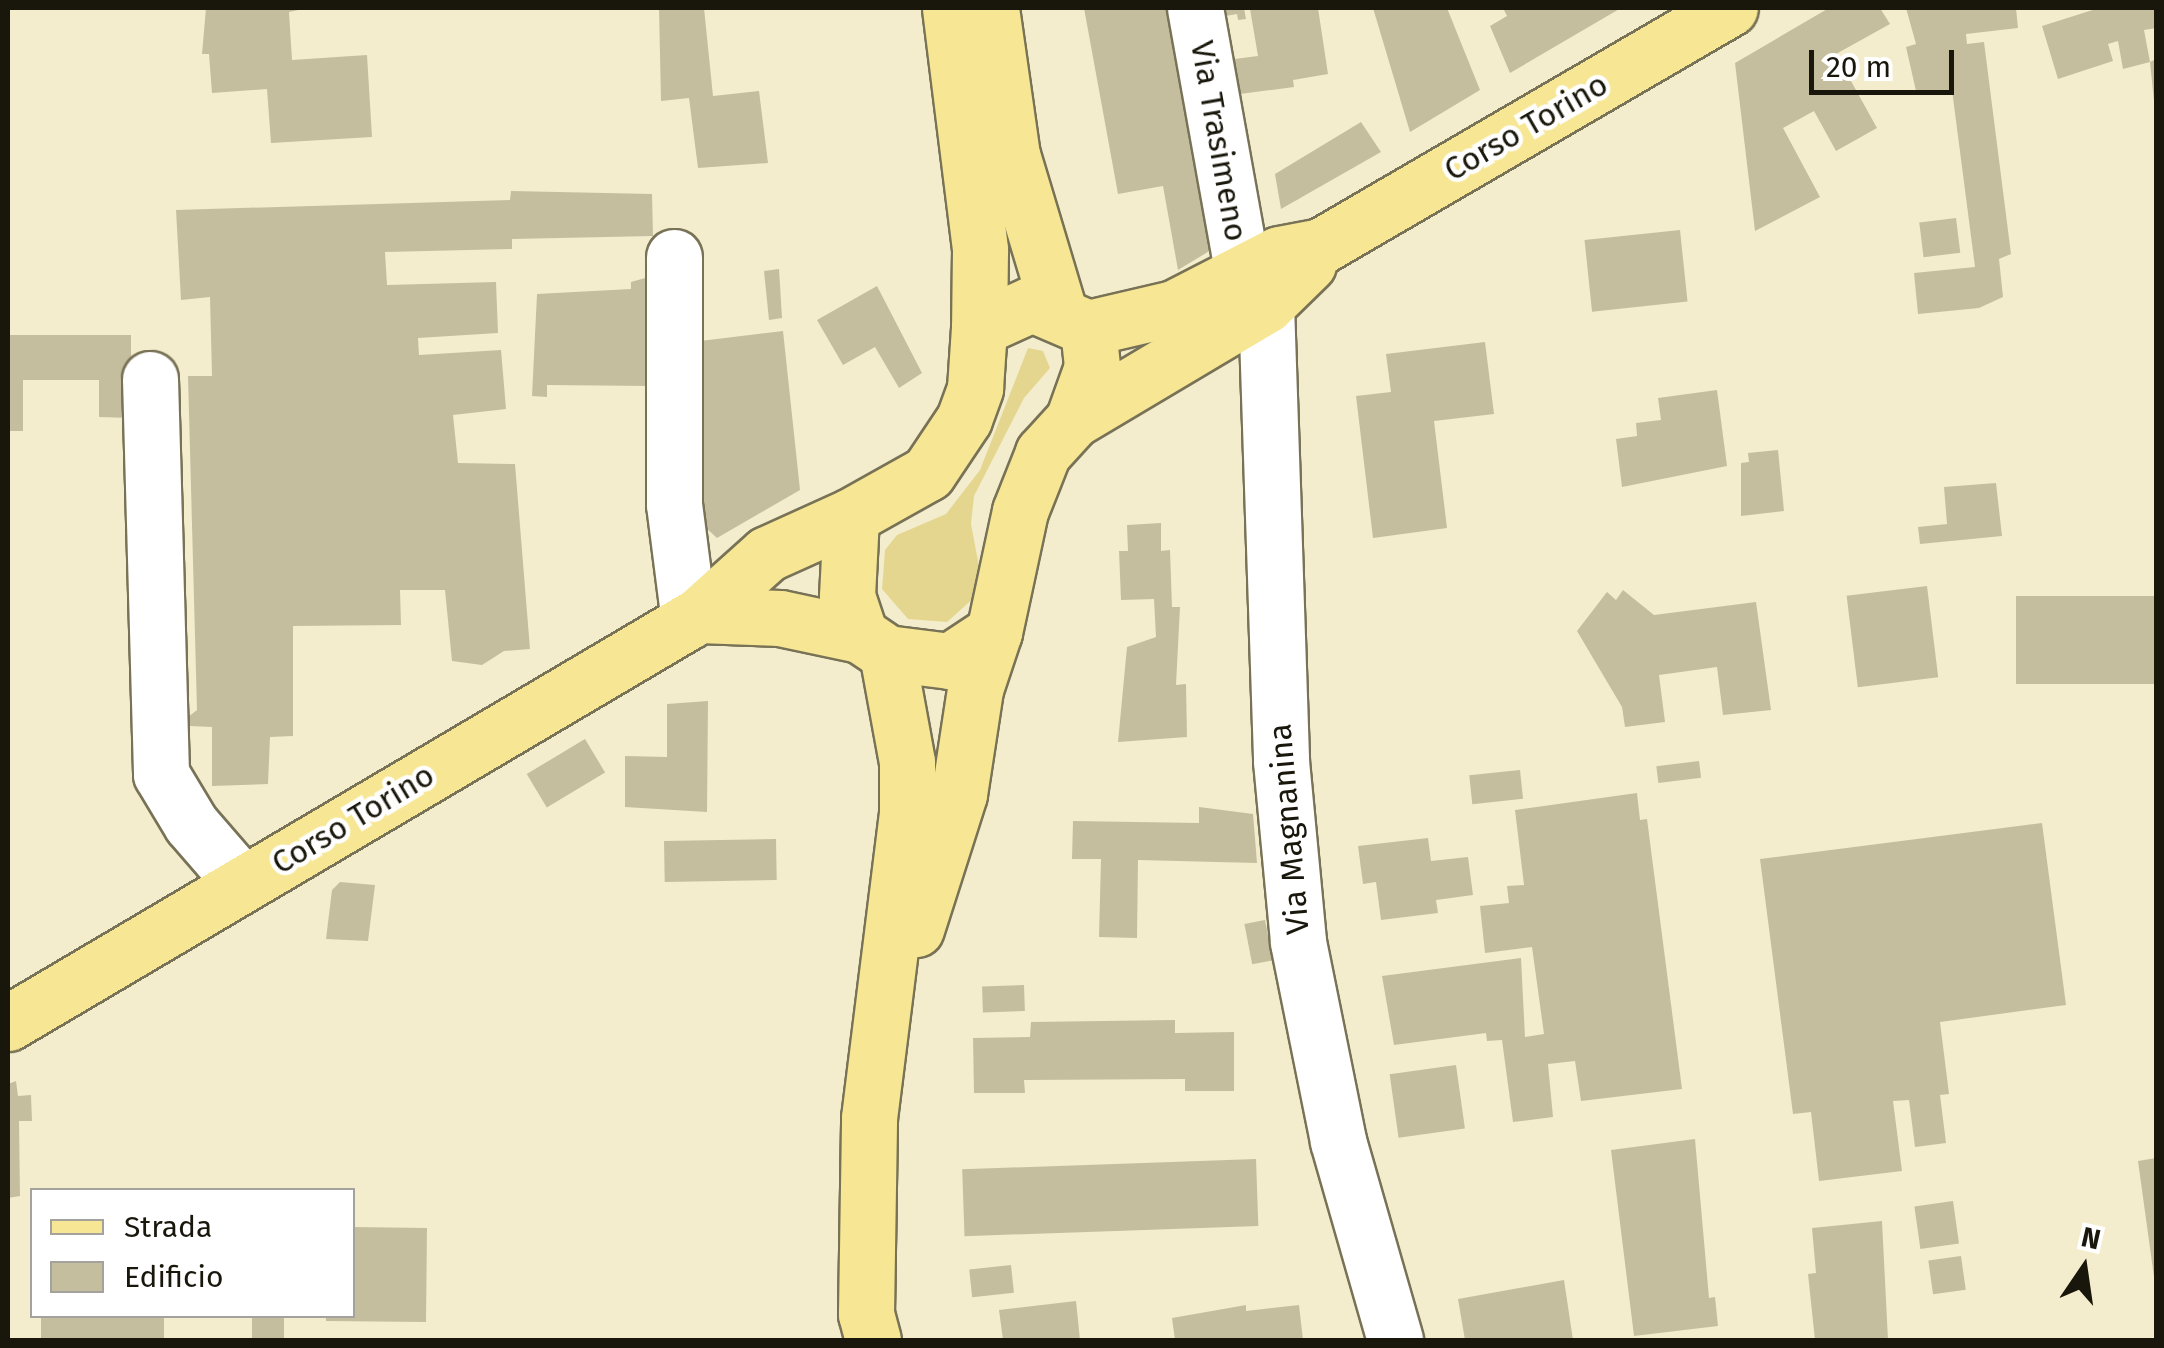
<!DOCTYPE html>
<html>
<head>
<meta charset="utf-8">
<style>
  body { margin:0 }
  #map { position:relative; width:2164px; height:1348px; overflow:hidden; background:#f3edcd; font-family:"Fira Sans",sans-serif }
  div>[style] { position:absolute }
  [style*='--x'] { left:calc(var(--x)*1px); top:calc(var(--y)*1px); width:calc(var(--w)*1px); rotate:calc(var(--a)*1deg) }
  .green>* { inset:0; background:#e4d68f }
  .building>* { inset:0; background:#c4be9f; transform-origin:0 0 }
  .roads { filter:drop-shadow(2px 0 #787256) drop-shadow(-2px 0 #787256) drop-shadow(0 2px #787256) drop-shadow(0 -2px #787256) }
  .minor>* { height:55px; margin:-27.5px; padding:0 27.5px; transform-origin:27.5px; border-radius:27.5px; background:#fff }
  .major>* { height:55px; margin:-27.5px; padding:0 27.5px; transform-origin:27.5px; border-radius:27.5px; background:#f7e794 }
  span { translate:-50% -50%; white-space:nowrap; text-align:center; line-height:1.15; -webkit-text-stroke:9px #fff; paint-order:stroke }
  .street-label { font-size:32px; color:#19170b }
  .frame { position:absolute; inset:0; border:10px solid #19170b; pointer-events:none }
  .legend { position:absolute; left:30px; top:1188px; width:325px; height:130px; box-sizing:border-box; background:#fff; border:2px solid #a3a29d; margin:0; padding:12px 18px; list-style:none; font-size:30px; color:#19170b }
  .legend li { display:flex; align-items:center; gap:20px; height:50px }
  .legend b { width:50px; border:2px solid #a3a29d }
  .north { position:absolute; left:2034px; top:1218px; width:100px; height:100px; -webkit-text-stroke:8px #fff; paint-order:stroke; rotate:13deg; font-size:28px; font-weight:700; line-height:40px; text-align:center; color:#19170b }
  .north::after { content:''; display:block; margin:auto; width:35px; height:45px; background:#19170b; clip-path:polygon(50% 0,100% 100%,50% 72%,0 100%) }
  .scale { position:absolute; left:1809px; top:50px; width:145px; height:45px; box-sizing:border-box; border:5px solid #19170b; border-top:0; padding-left:12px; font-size:30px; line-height:35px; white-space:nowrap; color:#19170b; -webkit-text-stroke:8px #fff; paint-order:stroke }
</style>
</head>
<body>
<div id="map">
  <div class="green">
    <i style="clip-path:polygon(1028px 348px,1043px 351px,1050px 368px,1024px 398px,974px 496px,971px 524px,981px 577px,976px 596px,947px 622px,908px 619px,882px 589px,885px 550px,897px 535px,946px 514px,980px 470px)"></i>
  </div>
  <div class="building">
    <i style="clip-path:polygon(206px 8px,308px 8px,289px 12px,292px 60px,367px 55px,372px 137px,271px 143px,267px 89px,212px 93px,209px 54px,202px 54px)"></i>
    <i style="clip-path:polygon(659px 8px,704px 8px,713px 96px,759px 91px,768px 163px,698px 168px,689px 98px,661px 101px)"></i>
    <i style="clip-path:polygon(1084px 8px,1174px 8px,1216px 247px,1178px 270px,1163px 186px,1118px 194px)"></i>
    <i style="clip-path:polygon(1213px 8px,1244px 8px,1246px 19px,1238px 20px,1237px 14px,1214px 18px)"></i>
    <i style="clip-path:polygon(1318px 8px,1328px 74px,1293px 80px,1294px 87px,1225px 96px,1219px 61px,1258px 56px,1250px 9px)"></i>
    <i style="clip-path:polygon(1373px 8px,1447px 8px,1480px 90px,1410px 132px)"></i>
    <i style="clip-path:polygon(1503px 8px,1621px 8px,1510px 73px,1490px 26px,1507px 16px)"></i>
    <i style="clip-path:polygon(1829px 8px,1880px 8px,1890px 24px,1836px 54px,1877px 128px,1836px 151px,1814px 111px,1783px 128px,1820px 197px,1755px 231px,1735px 63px)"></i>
    <i style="clip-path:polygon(1906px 8px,2016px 8px,2018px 28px,1966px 34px,1967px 44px,1984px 42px,2011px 254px,1999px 259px,2003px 297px,1979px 308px,1918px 314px,1914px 273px,1975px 267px,1952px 90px,1916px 91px,1906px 47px,1916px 44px)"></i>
    <i style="clip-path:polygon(2099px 8px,2156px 8px,2156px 28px,2144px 30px,2150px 62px,2123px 69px,2118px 41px,2108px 44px,2113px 61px,2058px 79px,2042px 26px)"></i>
    <i style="clip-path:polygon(2156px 59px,2156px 101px,2154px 101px,2150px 62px)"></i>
    <i style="clip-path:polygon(1361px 122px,1381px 152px,1281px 209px,1275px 174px)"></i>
    <i style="clip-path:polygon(511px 191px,652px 194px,653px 236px,512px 239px,512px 249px,385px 252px,387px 285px,496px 282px,498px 333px,418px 338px,419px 355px,501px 350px,506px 409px,453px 415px,458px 463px,515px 464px,530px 649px,504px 651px,482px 665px,452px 661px,445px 590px,400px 590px,401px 625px,293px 626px,293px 736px,270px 737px,268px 784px,212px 786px,212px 727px,190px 726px,188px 717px,197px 710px,188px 376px,212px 376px,210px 297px,181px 300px,176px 210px,510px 200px)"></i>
    <i style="left:1956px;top:218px;width:35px;height:37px;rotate:83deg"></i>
    <i style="left:1680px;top:230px;width:72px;height:96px;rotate:84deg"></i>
    <i style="clip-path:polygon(779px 269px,782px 318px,769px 320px,764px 271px)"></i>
    <i style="clip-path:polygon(663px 273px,649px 386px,547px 385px,547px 397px,532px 396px,537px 294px,631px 289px,631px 282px)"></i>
    <i style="clip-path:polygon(877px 286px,922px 373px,899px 388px,875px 347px,843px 365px,817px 320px)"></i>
    <i style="clip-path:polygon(783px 331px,800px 490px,717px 538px,704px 526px,692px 342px)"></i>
    <i style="clip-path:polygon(8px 335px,131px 335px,131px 418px,99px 417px,99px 380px,23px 380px,23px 431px,8px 431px)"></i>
    <i style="clip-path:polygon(1485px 342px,1494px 414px,1434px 421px,1447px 528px,1373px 538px,1356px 396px,1391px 392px,1386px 354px)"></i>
    <i style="clip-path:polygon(1717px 390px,1727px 466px,1622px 487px,1616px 439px,1637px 436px,1636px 423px,1661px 420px,1658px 398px)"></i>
    <i style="clip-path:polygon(1778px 450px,1784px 511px,1741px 516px,1741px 463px,1749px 462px,1748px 453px)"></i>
    <i style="clip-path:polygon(1996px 483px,2002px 536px,1920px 544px,1918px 527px,1947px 524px,1944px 487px)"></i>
    <i style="clip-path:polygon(1161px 523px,1161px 551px,1170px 550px,1172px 607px,1180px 607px,1176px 685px,1186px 684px,1187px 737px,1118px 742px,1127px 647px,1156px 637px,1154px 599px,1121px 600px,1119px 551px,1128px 551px,1127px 525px)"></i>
    <i style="left:1927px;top:586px;width:92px;height:81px;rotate:83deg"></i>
    <i style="clip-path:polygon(1623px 590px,1654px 615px,1756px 602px,1771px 710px,1723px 715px,1717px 667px,1659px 675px,1665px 722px,1625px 727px,1622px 707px,1577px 631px,1607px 592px,1616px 600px)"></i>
    <i style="left:2156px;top:596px;width:88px;height:140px;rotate:90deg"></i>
    <i style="clip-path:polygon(708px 701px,707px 812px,625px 807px,625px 756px,667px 757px,667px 704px)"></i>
    <i style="left:585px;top:739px;width:39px;height:68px;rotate:59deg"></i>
    <i style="left:1699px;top:761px;width:17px;height:43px;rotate:83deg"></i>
    <i style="left:1520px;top:770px;width:29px;height:51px;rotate:84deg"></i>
    <i style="clip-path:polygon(1637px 793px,1640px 820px,1647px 819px,1682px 1089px,1581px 1101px,1575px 1061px,1548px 1064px,1553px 1117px,1513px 1122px,1502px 1040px,1487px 1041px,1486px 1033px,1394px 1045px,1382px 976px,1521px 958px,1525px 1037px,1544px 1034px,1532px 947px,1485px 953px,1480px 906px,1509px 903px,1507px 886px,1524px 885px,1515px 810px)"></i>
    <i style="clip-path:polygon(1199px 807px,1253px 814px,1257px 863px,1138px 860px,1137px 938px,1099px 937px,1101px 859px,1072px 859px,1073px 821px,1199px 823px)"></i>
    <i style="clip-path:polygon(2042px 823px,2066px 1005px,1940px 1022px,1949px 1094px,1940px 1095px,1946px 1143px,1915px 1147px,1909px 1100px,1893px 1101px,1902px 1171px,1819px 1181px,1811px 1112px,1793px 1114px,1760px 859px)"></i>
    <i style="clip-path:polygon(1428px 838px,1431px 861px,1468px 857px,1473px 895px,1436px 900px,1438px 913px,1381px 920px,1376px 882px,1363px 884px,1358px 846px)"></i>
    <i style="left:776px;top:839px;width:41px;height:112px;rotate:89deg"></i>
    <i style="clip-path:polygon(340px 882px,375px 885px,368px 941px,326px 939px,332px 890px)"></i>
    <i style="left:1265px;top:920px;width:41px;height:21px;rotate:79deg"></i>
    <i style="left:1024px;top:985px;width:26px;height:42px;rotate:88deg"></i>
    <i style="clip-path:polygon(1175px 1020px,1175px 1033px,1234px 1032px,1234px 1091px,1185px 1091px,1185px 1079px,1024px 1080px,1025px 1093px,974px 1093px,973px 1038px,1030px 1037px,1031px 1022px)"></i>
    <i style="left:1456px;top:1065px;width:64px;height:67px;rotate:82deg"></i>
    <i style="clip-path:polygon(16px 1081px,18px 1096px,31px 1095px,32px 1121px,19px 1121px,20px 1196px,8px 1198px,8px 1084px)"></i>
    <i style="clip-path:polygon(1695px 1139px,1709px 1298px,1715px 1297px,1718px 1326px,1634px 1336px,1611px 1150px)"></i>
    <i style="clip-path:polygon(2156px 1158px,2156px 1277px,2154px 1277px,2138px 1161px)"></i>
    <i style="left:1256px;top:1159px;width:67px;height:294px;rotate:88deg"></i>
    <i style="left:1953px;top:1201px;width:43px;height:39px;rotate:82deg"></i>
    <i style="clip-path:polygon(1882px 1221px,1888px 1340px,1815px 1340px,1808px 1274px,1816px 1273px,1812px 1228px)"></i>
    <i style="clip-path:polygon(352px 1227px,427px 1228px,426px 1322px,326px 1321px,326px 1316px,352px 1316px)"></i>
    <i style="left:1961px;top:1256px;width:34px;height:33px;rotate:82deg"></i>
    <i style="left:1011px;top:1265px;width:28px;height:42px;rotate:84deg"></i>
    <i style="clip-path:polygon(1564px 1280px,1573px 1340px,1465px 1340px,1458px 1299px)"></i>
    <i style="clip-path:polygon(1076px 1301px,1080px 1340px,1003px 1340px,999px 1310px)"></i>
    <i style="clip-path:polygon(1246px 1305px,1246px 1311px,1299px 1305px,1303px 1340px,1175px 1340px,1172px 1318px)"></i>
    <i style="left:41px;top:1316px;width:123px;height:24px"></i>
    <i style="left:252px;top:1316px;width:32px;height:24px"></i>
  </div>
  <div class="roads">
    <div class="minor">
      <i style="--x:1195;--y:8;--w:271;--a:79.8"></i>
      <i style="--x:674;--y:257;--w:247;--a:90"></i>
      <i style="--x:674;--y:504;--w:118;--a:82.7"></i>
      <i style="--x:1266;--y:305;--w:456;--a:88.1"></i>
      <i style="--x:1281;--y:761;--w:182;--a:84.6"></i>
      <i style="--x:1298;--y:942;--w:203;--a:78.6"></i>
      <i style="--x:1338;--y:1141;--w:207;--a:74"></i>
      <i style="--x:150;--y:379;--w:395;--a:88.4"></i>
      <i style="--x:161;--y:774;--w:58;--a:59"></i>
      <i style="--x:191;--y:824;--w:79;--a:49.1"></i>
    </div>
    <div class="major">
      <i style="--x:950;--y:8;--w:244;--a:82.9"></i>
      <i style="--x:980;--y:250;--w:78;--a:90.7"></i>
      <i style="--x:991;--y:8;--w:148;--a:81.9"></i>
      <i style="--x:1012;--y:155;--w:164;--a:73.3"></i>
      <i style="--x:1032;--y:304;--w:61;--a:23.2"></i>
      <i style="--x:1088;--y:328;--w:39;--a:84"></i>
      <i style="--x:1092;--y:367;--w:56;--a:109.7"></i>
      <i style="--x:1073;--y:420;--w:45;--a:132.3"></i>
      <i style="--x:1043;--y:453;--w:62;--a:111.6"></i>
      <i style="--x:1020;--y:511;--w:124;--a:102.1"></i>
      <i style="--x:994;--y:632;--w:53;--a:146.6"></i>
      <i style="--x:950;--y:661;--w:64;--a:-172.8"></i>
      <i style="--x:887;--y:653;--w:32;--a:-146"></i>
      <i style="--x:860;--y:635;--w:41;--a:-108.4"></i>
      <i style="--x:847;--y:596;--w:80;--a:-87.1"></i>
      <i style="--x:851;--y:516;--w:88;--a:-29.2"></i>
      <i style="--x:928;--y:473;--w:65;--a:-56.3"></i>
      <i style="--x:964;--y:419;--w:33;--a:-70"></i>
      <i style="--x:975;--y:388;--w:60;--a:-86.2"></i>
      <i style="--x:979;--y:328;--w:58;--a:-24.4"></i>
      <i style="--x:1088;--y:328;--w:88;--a:-13.1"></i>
      <i style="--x:1174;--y:308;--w:118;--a:-27.2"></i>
      <i style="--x:1279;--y:254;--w:43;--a:-10.8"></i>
      <i style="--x:1321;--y:246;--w:473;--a:-30.2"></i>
      <i style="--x:1073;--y:420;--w:225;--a:-30.8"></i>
      <i style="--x:1266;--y:305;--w:59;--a:-44.3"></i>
      <i style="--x:699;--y:615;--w:81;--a:2.1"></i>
      <i style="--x:780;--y:618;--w:82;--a:12"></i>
      <i style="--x:916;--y:929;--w:142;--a:-72.3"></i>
      <i style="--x:959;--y:794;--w:106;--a:-81.3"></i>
      <i style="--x:975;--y:689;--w:60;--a:-71.6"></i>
      <i style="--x:8;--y:1023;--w:802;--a:-30.56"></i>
      <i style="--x:699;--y:615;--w:91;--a:-41.9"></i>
      <i style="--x:767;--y:554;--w:92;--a:-24.3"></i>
      <i style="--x:873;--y:1340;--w:27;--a:-105"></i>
      <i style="--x:866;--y:1314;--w:196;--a:-89.1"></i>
      <i style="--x:869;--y:1118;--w:305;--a:-82.9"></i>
      <i style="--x:907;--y:815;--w:53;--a:-90"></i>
      <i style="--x:907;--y:762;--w:111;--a:-100.4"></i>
    </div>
  </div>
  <div class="street-label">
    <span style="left:1526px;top:127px;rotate:-30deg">Corso Torino</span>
    <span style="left:1219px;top:141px;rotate:80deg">Via Trasimeno</span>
    <span style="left:353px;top:819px;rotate:-31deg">Corso Torino</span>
    <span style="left:1289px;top:829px;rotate:-95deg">Via Magnanina</span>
  </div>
  <div class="frame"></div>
  <ul class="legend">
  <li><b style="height:12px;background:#f7e794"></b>Strada</li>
  <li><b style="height:28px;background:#c4be9f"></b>Edificio</li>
  </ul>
  <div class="north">N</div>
  <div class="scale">20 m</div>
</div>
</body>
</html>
